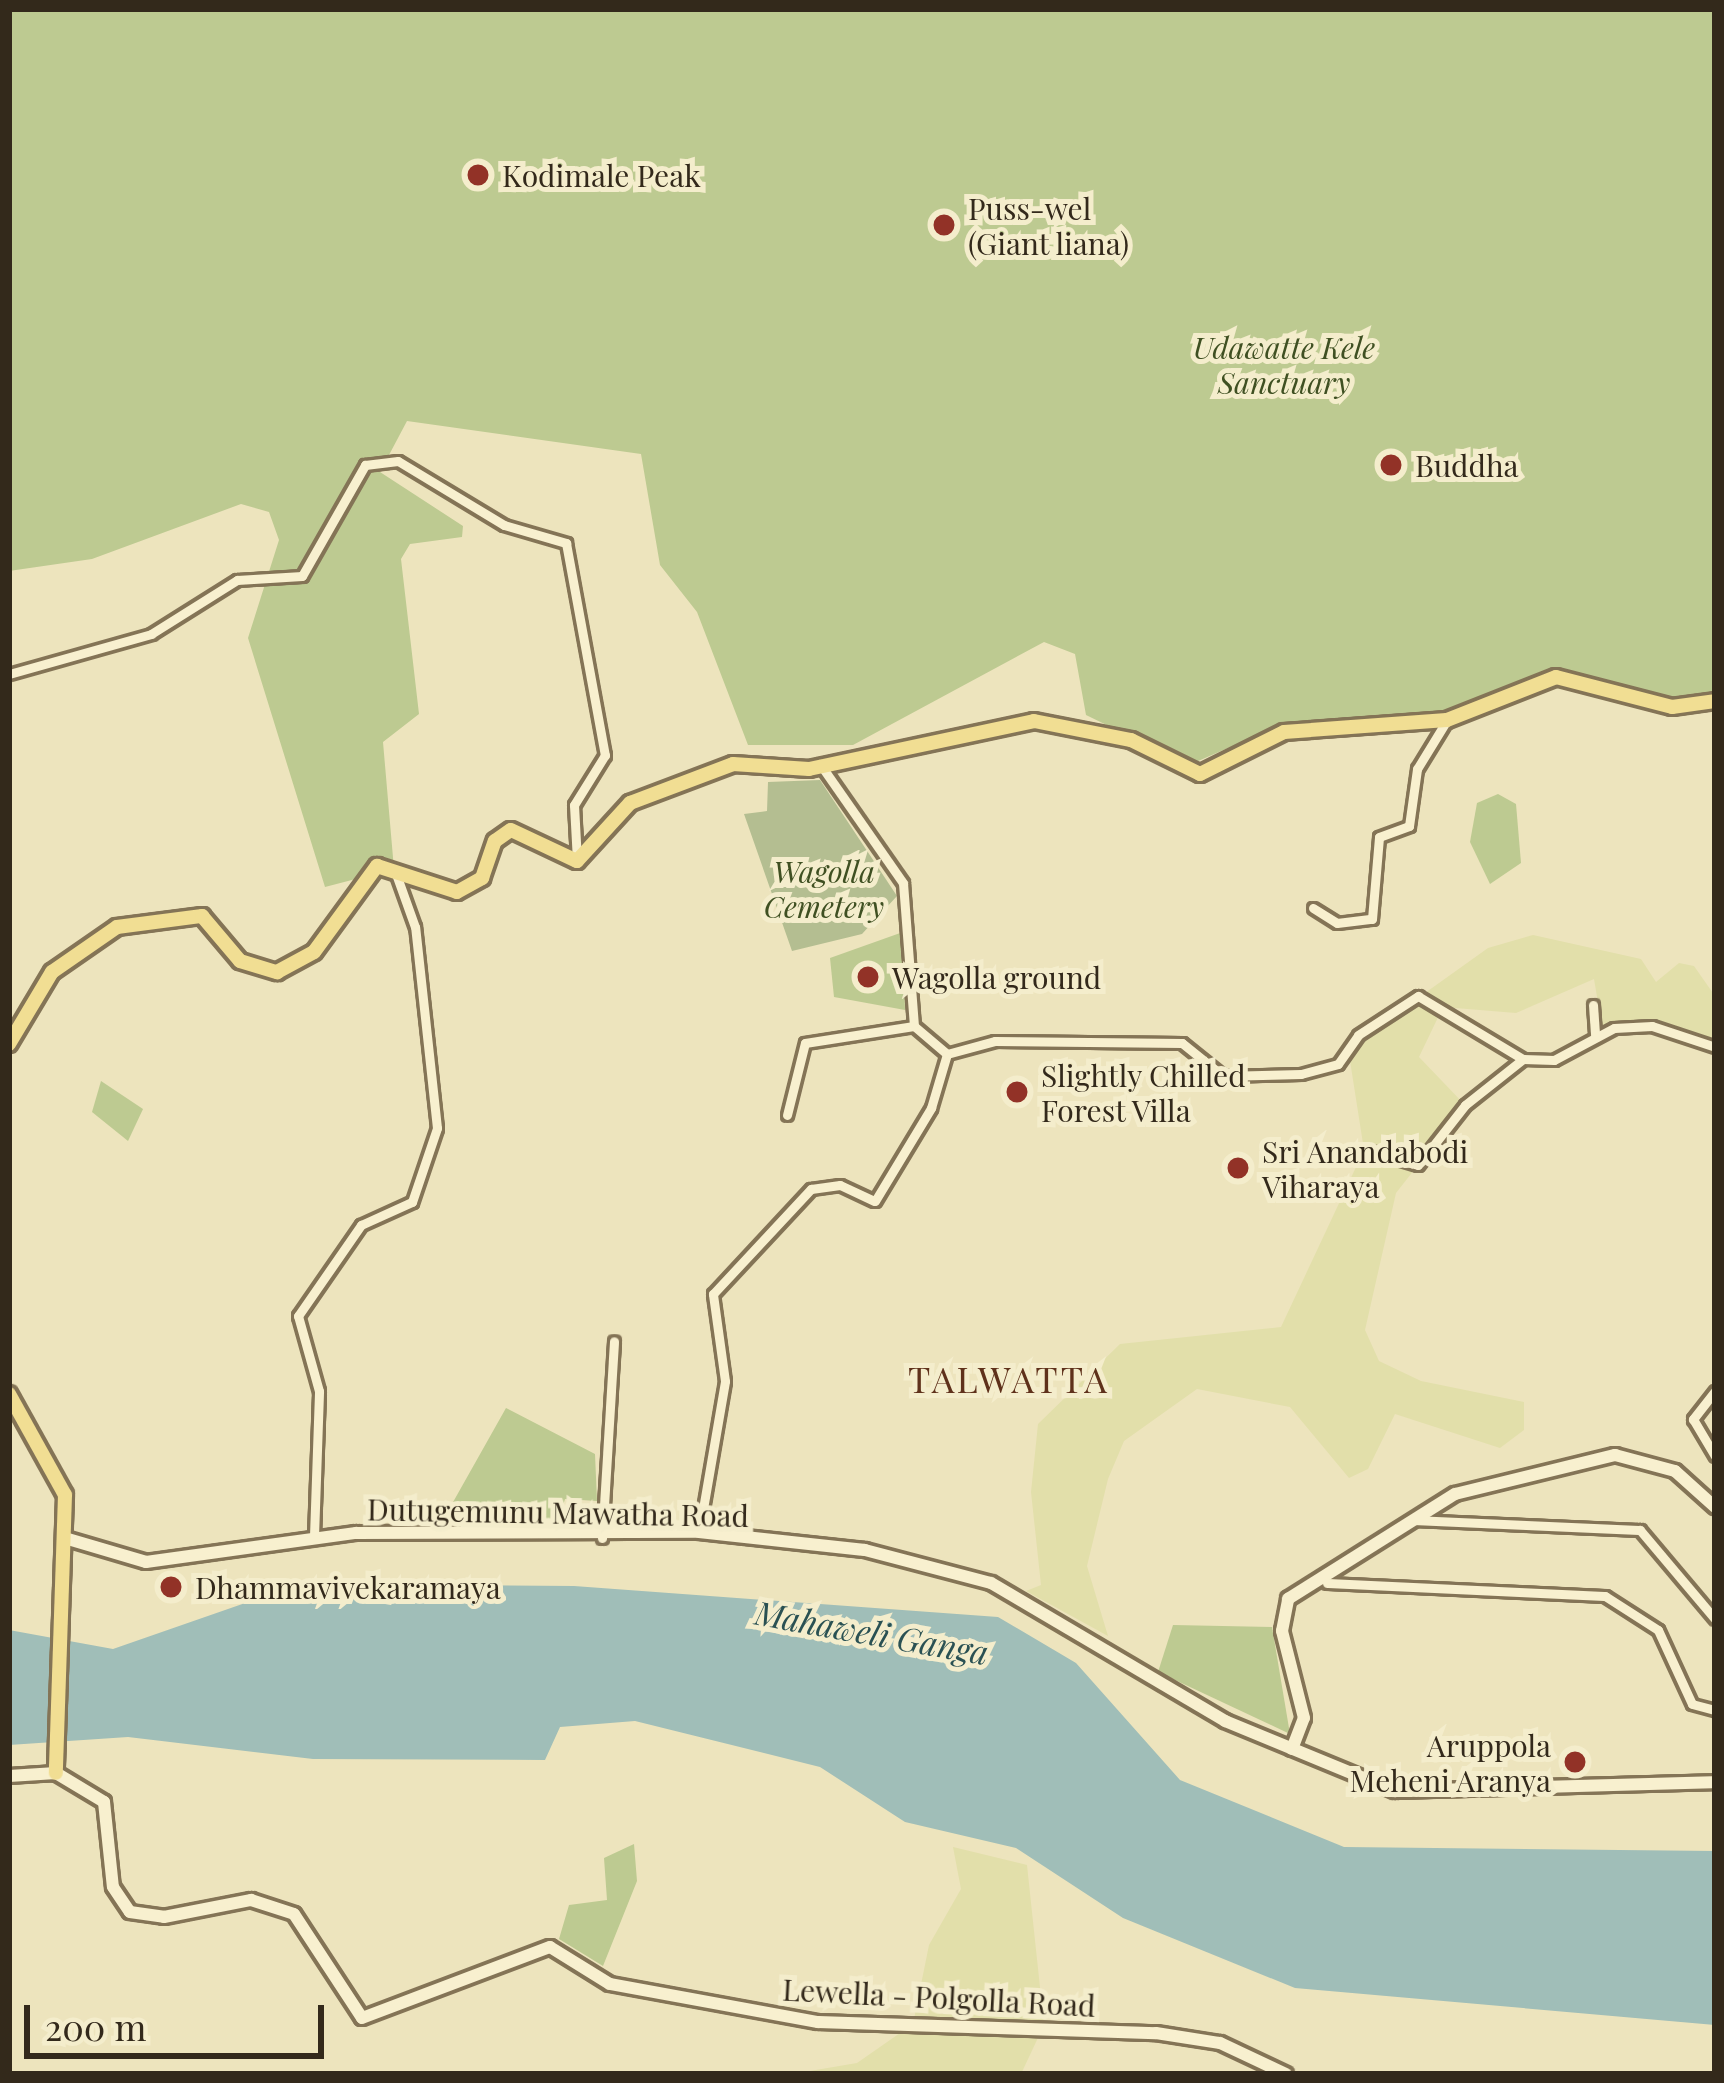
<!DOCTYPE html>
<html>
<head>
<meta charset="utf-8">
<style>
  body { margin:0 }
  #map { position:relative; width:1724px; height:2083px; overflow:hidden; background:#ede4bd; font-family:"Playfair Display",serif }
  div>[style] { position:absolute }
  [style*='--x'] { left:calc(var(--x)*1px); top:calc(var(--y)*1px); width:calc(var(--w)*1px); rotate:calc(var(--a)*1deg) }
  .farmland>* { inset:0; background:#e2dfaa }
  .green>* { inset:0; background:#bdca91 }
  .cemetery>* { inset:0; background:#b4be91 }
  .water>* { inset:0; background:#a0beb8 }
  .roads { filter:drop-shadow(3px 0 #847456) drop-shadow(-3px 0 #847456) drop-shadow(0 3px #847456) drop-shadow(0 -3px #847456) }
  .street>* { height:9px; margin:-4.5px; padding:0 4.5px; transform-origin:4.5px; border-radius:4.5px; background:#f8f0cf }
  .secondary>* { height:12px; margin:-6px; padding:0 6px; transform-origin:6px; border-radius:6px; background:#f8f0cf }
  .primary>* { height:14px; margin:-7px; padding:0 7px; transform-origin:7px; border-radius:7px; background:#f1de93 }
  .dots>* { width:33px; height:33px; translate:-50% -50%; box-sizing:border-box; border:6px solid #f4edcc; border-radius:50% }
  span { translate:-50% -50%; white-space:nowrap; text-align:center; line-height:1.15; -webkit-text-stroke:10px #f4edcc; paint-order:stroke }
  .poi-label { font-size:30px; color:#33291b }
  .left { translate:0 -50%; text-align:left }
  .right { translate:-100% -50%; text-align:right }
  .park-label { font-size:30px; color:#3f5022; font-style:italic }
  .street-label { font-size:30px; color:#33291b }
  .water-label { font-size:33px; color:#2a5153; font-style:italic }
  .quarter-label { font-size:36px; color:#5f311b; letter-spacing:3px }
  .frame { position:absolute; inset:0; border:12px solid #33291b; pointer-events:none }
  .scale { position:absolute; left:24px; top:2005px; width:300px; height:54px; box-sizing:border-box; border:6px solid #33291b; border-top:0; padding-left:15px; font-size:36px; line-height:42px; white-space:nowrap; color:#33291b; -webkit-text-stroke:9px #f4edcc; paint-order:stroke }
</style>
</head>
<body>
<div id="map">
  <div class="farmland">
    <i style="clip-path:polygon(1533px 935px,1641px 959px,1656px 982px,1679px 963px,1694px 966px,1715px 996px,1715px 1040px,1652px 1023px,1602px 1026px,1594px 979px,1516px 1013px,1443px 1007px,1419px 1057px,1465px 1105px,1396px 1193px,1365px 1330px,1379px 1361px,1421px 1381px,1524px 1402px,1524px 1430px,1500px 1448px,1395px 1414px,1368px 1469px,1349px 1478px,1290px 1407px,1197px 1389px,1124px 1441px,1108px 1479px,1087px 1566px,1108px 1636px,1026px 1591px,1041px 1585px,1031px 1492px,1038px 1424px,1120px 1344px,1281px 1327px,1364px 1150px,1348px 1048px,1488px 948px)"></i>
    <i style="clip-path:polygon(953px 1847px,1027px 1865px,1044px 2025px,1021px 2074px,792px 2074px,857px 2063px,913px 2024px,929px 1945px,961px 1889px)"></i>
  </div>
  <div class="green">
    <i style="clip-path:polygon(9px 9px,1715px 9px,1715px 691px,1655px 703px,1579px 678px,1427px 718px,1276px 727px,1189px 765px,1086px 715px,1075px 654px,1044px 642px,853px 745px,748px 745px,697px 612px,660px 565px,641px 454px,407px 421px,380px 472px,463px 526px,462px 537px,410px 544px,401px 559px,419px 714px,383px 742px,394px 869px,325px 887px,248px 638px,279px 540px,269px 512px,241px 504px,92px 559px,9px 571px)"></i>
    <i style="clip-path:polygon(1498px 794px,1516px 804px,1521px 863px,1490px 884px,1470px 842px,1477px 803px)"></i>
    <i style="clip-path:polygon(903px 932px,905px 1010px,834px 997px,830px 958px)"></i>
    <i style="clip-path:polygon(101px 1081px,143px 1109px,128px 1141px,92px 1112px)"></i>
    <i style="clip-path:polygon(506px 1408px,595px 1454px,597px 1501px,565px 1499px,557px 1526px,439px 1527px)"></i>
    <i style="clip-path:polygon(1173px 1625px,1272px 1627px,1290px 1734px,1158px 1672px)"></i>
    <i style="clip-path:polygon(634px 1844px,637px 1881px,603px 1966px,559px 1939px,569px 1905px,607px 1900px,604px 1858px)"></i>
  </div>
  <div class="cemetery">
    <i style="clip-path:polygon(820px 780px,897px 896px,862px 934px,792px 951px,744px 814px,767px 811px,768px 782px)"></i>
  </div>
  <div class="water">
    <i style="clip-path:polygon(300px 1584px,574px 1586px,998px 1617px,1076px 1663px,1180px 1780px,1344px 1847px,1715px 1851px,1715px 2025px,1295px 1988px,1123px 1918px,1016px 1848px,905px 1822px,820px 1767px,635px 1721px,560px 1727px,545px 1760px,313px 1759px,128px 1737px,9px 1745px,9px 1630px,113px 1649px)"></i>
  </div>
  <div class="roads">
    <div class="street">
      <i style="--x:9;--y:674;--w:148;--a:-15.7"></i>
      <i style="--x:151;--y:634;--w:102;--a:-32.1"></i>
      <i style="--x:237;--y:580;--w:65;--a:-3.5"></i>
      <i style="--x:302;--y:576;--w:128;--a:-60.4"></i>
      <i style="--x:365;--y:465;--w:33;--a:-7"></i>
      <i style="--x:398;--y:461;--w:124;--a:31.1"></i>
      <i style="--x:504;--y:525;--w:65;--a:16.2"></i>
      <i style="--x:566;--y:543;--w:216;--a:79.6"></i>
      <i style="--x:605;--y:755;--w:59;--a:121.8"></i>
      <i style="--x:574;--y:805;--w:56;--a:86.9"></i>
      <i style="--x:1313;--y:908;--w:28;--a:32"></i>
      <i style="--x:1337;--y:923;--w:35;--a:-7"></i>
      <i style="--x:1372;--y:919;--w:82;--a:-85.1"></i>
      <i style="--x:1379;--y:837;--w:32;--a:-20"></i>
      <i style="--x:1409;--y:826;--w:58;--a:-82"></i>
      <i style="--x:1417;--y:769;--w:57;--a:-58.5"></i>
      <i style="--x:1593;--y:1005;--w:32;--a:86"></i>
      <i style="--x:947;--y:1054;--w:50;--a:-15.2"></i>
      <i style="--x:995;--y:1041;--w:187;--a:0.6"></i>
      <i style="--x:1182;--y:1043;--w:53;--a:38.8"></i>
      <i style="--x:1223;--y:1076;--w:78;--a:-1.5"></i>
      <i style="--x:1301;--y:1074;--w:38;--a:-15"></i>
      <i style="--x:1338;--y:1064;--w:35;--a:-55"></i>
      <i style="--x:1358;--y:1035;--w:72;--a:-33"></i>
      <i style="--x:1418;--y:996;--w:122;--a:31"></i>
      <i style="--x:787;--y:1115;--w:74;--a:-76"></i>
      <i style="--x:805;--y:1043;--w:110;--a:-8.9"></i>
      <i style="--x:1364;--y:1149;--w:56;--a:16.5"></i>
      <i style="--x:1418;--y:1165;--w:76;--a:-51.9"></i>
      <i style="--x:1465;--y:1105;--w:74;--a:-38.4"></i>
      <i style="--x:1523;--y:1059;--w:31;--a:2"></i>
      <i style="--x:1554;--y:1060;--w:68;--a:-28.1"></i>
      <i style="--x:1614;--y:1028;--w:38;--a:-3"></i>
      <i style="--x:1652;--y:1026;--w:66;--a:18.4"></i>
      <i style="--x:1715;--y:1391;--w:36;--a:128"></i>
      <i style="--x:1693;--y:1419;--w:43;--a:59.3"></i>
      <i style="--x:1412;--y:1520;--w:228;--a:2.5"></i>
      <i style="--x:1640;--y:1530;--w:116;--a:49.9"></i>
      <i style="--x:699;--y:1532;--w:153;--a:-80.2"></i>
      <i style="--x:725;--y:1381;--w:88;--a:-97.9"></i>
      <i style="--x:713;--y:1294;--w:144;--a:-47"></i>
      <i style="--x:811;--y:1189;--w:29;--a:-8"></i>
      <i style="--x:840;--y:1185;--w:38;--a:25"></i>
      <i style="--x:875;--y:1201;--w:109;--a:-58.9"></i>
      <i style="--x:931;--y:1108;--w:56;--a:-73.5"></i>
      <i style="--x:947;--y:1054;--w:43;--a:-139.7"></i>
      <i style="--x:914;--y:1026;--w:143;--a:-94.4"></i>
      <i style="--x:903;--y:883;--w:145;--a:-124.9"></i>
      <i style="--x:314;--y:1536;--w:145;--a:-88"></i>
      <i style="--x:319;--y:1391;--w:78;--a:-105.6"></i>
      <i style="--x:298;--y:1316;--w:111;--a:-55.3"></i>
      <i style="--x:361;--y:1225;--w:56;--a:-24.3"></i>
      <i style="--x:412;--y:1202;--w:78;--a:-71.3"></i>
      <i style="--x:437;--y:1128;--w:202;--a:-96.2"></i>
      <i style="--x:415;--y:927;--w:59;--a:-109.7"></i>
      <i style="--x:602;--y:1538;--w:197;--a:-86.5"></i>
      <i style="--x:1327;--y:1583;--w:278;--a:2.7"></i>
      <i style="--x:1605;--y:1596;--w:63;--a:32.7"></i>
      <i style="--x:1658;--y:1630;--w:81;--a:65.3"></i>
      <i style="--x:1692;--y:1704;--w:24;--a:15"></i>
    </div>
    <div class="secondary">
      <i style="--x:68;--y:1539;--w:81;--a:16.4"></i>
      <i style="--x:146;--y:1562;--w:212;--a:-7.9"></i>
      <i style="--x:356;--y:1533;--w:343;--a:-0.2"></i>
      <i style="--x:699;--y:1532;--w:167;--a:6.2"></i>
      <i style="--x:865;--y:1550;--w:130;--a:14.7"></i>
      <i style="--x:991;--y:1583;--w:272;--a:30.5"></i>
      <i style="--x:1225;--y:1721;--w:184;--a:22.4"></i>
      <i style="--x:1395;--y:1791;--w:320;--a:-1.6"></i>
      <i style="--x:1292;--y:1749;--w:33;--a:-69"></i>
      <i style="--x:1304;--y:1718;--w:90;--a:-104.2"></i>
      <i style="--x:1282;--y:1631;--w:33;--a:-79"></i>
      <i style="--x:1288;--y:1599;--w:197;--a:-32.2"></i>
      <i style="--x:1455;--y:1494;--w:165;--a:-13.7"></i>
      <i style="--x:1615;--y:1455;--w:62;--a:14.9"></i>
      <i style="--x:1675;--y:1471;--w:54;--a:42"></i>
      <i style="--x:9;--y:1776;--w:47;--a:-3.7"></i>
      <i style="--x:56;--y:1773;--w:56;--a:31.1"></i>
      <i style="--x:104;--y:1802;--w:85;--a:84"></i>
      <i style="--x:113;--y:1887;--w:30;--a:56"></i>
      <i style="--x:130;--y:1912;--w:34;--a:8"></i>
      <i style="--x:164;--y:1917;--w:89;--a:-11.1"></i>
      <i style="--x:251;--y:1900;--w:45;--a:18"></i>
      <i style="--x:294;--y:1914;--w:124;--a:56.8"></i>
      <i style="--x:362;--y:2018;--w:201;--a:-20.7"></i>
      <i style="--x:550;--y:1947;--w:70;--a:31.7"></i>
      <i style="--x:610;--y:1984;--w:211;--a:10.4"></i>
      <i style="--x:818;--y:2022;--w:338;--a:1.9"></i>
      <i style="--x:1156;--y:2033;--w:65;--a:8.9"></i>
      <i style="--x:1220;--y:2043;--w:73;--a:25.2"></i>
    </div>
    <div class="primary">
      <i style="--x:9;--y:1044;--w:84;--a:-59.2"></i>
      <i style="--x:52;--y:972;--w:79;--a:-34.7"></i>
      <i style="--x:117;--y:927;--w:86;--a:-7.4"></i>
      <i style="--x:202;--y:916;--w:59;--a:49.8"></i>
      <i style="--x:240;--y:961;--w:39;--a:17"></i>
      <i style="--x:277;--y:972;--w:42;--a:-28.4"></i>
      <i style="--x:314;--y:952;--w:107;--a:-53.8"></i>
      <i style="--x:377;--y:866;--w:84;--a:18"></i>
      <i style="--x:457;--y:892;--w:29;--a:-29"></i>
      <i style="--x:482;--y:878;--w:39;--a:-71"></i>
      <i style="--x:495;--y:841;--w:19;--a:-35"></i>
      <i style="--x:511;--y:830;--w:73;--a:25.2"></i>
      <i style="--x:577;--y:861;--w:79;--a:-47.6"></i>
      <i style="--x:630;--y:803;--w:110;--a:-20.7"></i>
      <i style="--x:733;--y:764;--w:76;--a:3.8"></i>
      <i style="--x:809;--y:769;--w:230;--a:-12"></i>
      <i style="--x:1034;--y:721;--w:99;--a:11.1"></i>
      <i style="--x:1131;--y:740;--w:77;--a:26.2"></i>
      <i style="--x:1200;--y:774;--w:94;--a:-26.6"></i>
      <i style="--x:1284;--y:732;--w:163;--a:-4.2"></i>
      <i style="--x:1447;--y:720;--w:117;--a:-21.5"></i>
      <i style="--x:1556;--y:677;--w:120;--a:14.5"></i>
      <i style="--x:1672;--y:707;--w:43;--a:-7.9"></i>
      <i style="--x:9;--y:1394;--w:115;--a:61"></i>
      <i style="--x:65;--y:1495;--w:278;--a:91.9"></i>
    </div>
  </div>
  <div class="dots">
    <i style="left:478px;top:175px;background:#923227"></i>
    <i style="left:944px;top:225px;background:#923227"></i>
    <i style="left:1391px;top:465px;background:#923227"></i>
    <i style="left:868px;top:977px;background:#923227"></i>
    <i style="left:1017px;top:1092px;background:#923227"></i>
    <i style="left:1238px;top:1168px;background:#923227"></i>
    <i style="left:171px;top:1587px;background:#923227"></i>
    <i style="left:1575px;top:1762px;background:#923227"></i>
  </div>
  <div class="poi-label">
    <span class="left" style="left:502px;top:175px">Kodimale Peak</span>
    <span class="left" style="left:968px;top:225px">Puss-wel<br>(Giant liana)</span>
    <span class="left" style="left:1415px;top:465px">Buddha</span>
    <span class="left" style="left:892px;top:977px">Wagolla ground</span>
    <span class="left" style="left:1041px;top:1092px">Slightly Chilled<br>Forest Villa</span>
    <span class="left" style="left:1262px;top:1168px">Sri Anandabodi<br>Viharaya</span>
    <span class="left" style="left:195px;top:1587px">Dhammavivekaramaya</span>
    <span class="right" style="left:1551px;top:1762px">Aruppola<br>Meheni Aranya</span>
  </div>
  <div class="park-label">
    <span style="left:1284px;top:364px">Udawatte Kele<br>Sanctuary</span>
    <span style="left:824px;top:888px">Wagolla<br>Cemetery</span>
  </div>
  <div class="street-label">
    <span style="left:558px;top:1512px;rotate:1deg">Dutugemunu Mawatha Road</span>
    <span style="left:939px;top:1997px;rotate:3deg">Lewella - Polgolla Road</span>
  </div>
  <div class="water-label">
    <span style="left:872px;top:1632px;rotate:10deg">Mahaweli Ganga</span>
  </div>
  <div class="quarter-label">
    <span style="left:1009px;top:1379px">TALWATTA</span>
  </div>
  <div class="frame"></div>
  <div class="scale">200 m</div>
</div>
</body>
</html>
